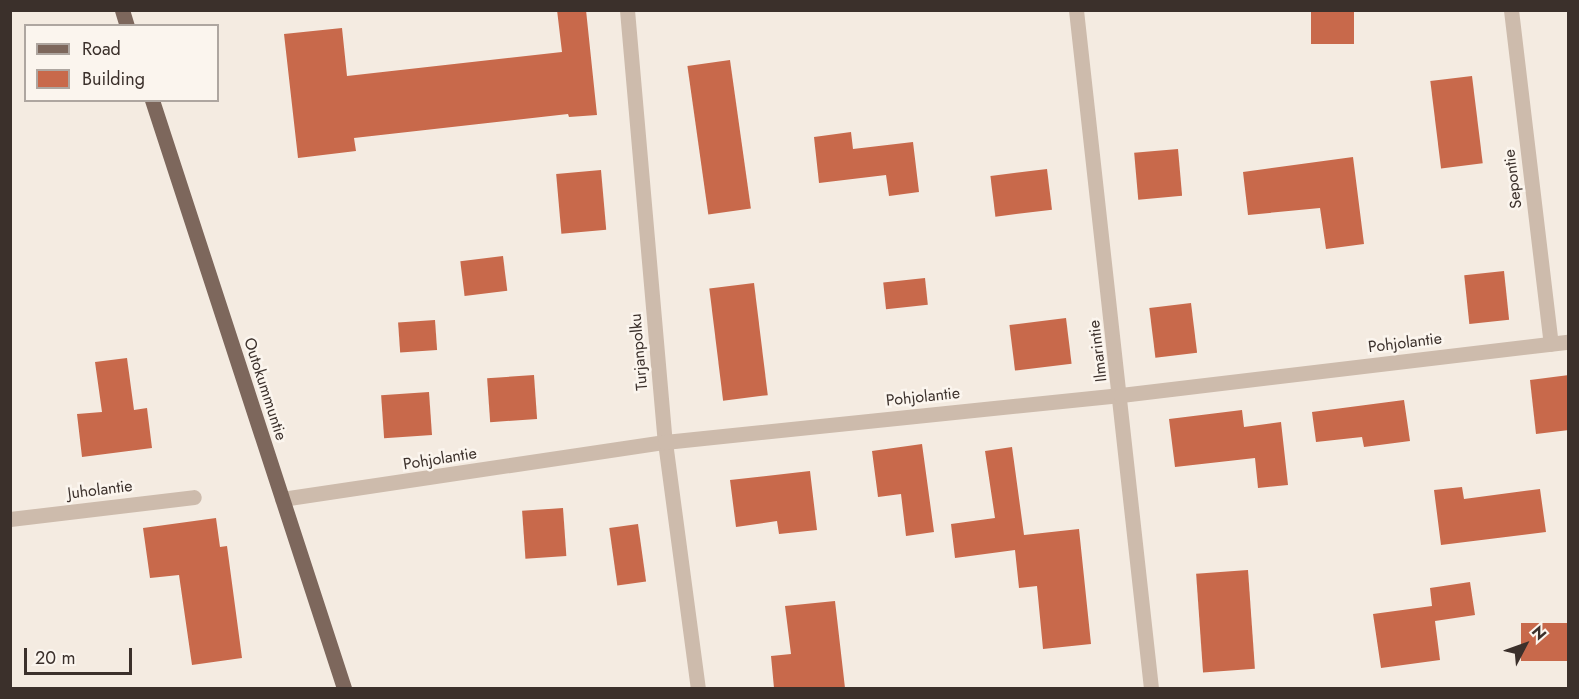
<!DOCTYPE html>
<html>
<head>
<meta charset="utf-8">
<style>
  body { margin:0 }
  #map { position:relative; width:1579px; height:699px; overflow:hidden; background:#f4ebe1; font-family:Jost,sans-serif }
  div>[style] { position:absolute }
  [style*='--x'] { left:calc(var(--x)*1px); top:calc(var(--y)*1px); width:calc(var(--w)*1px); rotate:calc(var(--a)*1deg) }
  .building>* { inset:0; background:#c8694b; transform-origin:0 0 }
  .minor>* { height:15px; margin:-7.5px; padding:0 7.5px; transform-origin:7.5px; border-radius:7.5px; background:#cdbbac }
  .major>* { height:15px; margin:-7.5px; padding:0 7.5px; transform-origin:7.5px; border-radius:7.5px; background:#7d675c }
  span { translate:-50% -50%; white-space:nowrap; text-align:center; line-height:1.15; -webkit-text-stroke:5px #fbf5ee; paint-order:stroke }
  .street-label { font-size:16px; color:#3b302b }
  .frame { position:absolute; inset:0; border:12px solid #3b302b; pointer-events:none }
  .legend { position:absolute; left:24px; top:24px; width:195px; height:78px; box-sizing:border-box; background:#fbf5ee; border:2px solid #aea6a0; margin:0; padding:8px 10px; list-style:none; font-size:18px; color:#3b302b }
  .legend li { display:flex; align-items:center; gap:12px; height:30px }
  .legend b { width:30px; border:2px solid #aea6a0 }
  .north { position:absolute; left:1495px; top:615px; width:60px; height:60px; -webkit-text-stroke:4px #fbf5ee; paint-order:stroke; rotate:49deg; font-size:16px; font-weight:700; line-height:24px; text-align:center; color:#3b302b }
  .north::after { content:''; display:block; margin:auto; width:21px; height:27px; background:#3b302b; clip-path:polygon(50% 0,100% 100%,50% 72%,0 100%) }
  .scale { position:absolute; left:24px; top:648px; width:108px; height:27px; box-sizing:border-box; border:3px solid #3b302b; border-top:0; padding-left:8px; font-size:18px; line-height:21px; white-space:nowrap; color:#3b302b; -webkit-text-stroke:4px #fbf5ee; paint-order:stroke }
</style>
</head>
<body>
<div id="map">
  <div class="building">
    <i style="clip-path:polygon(557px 10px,586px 10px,597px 115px,569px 117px,568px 114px,354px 138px,356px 151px,298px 158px,284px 34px,342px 28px,347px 76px,562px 52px)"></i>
    <i style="left:1311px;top:10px;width:43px;height:34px"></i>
    <i style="left:730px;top:60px;width:150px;height:43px;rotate:82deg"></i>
    <i style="left:1472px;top:76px;width:88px;height:42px;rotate:83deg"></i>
    <i style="clip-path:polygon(851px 132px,853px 149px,913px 142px,919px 192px,889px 196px,886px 175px,819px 183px,814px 137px)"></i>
    <i style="left:1178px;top:149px;width:47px;height:44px;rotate:85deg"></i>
    <i style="clip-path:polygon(1353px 157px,1364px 244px,1326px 249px,1320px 208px,1248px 215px,1243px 172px)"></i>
    <i style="left:1047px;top:169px;width:41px;height:57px;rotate:83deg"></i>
    <i style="left:601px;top:170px;width:60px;height:45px;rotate:85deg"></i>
    <i style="left:503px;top:256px;width:35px;height:43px;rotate:83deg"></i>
    <i style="left:1504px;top:271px;width:49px;height:40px;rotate:84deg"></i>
    <i style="left:925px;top:278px;width:27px;height:42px;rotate:84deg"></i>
    <i style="left:754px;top:283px;width:113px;height:45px;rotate:83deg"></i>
    <i style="left:1191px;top:303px;width:50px;height:42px;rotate:83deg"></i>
    <i style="left:1066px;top:318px;width:46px;height:57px;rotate:83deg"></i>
    <i style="left:435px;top:320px;width:30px;height:37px;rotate:86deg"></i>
    <i style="clip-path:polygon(127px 358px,134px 410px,147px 408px,152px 448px,82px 457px,77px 414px,102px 412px,95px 362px)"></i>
    <i style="left:534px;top:375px;width:44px;height:47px;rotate:86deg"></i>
    <i style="clip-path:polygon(1569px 375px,1569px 430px,1536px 434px,1530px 380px)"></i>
    <i style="left:429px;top:392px;width:43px;height:48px;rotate:86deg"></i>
    <i style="clip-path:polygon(1404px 400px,1410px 441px,1364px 447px,1362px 437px,1316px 442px,1312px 412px)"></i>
    <i style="clip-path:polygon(1242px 410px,1244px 427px,1281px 422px,1288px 485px,1258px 488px,1255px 458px,1175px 467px,1169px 419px)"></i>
    <i style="clip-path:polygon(922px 444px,934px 532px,906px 536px,901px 494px,878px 497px,872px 451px)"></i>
    <i style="clip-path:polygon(1012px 447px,1024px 535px,1079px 529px,1091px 644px,1043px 649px,1037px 586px,1019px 588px,1015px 550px,955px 558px,951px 524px,995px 518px,985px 451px)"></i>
    <i style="clip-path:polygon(810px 471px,817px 530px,779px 534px,777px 521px,736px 527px,730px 480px)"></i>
    <i style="clip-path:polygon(1462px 487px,1464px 499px,1540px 489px,1546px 532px,1441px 545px,1434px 490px)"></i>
    <i style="left:563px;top:508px;width:48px;height:41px;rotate:86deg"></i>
    <i style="clip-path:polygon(216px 518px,220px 547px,227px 546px,242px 658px,192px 665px,179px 575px,150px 578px,143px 528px)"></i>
    <i style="left:638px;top:524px;width:58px;height:29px;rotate:82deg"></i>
    <i style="left:1248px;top:570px;width:99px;height:52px;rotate:86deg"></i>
    <i style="clip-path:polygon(1470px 582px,1475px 615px,1435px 621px,1440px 660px,1381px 668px,1373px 614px,1432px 606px,1430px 588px)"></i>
    <i style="clip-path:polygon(835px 601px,845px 688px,774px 688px,771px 656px,791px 654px,785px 606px)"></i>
    <i style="left:1569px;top:623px;width:38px;height:48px;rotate:90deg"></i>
  </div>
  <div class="minor">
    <i style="--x:627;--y:10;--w:434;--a:85"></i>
    <i style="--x:665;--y:442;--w:248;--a:82.4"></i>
    <i style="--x:1076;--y:10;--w:682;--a:83.69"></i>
    <i style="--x:1511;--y:10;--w:336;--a:83.2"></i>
    <i style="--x:282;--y:499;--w:387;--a:-8.5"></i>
    <i style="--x:665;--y:442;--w:458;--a:-5.9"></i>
    <i style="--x:1121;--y:395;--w:450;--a:-6.8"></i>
    <i style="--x:10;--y:519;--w:185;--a:-6.8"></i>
  </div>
  <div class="major">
    <i style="--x:122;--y:10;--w:17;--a:73"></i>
    <i style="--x:152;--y:100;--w:619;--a:71.92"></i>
  </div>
  <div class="street-label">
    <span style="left:1513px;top:179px;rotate:-97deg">Sepontie</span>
    <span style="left:1405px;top:343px;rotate:-7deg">Pohjolantie</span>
    <span style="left:1098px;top:351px;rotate:-97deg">Ilmarintie</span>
    <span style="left:639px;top:352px;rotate:-95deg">Turjanpolku</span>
    <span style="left:265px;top:389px;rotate:72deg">Outokummuntie</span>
    <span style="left:923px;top:397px;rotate:-6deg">Pohjolantie</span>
    <span style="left:440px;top:459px;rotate:-9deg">Pohjolantie</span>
    <span style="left:100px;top:490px;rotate:-7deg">Juholantie</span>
  </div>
  <div class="frame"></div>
  <ul class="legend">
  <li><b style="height:8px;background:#7d675c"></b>Road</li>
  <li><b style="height:16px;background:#c8694b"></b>Building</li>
  </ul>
  <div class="north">N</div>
  <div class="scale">20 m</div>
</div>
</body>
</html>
